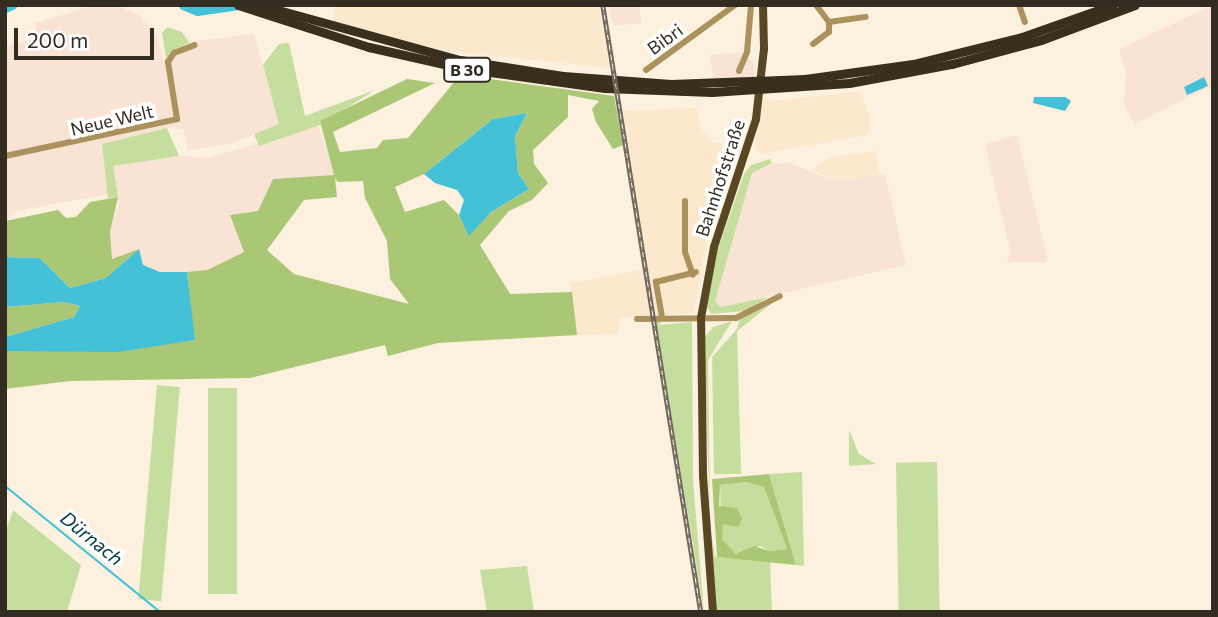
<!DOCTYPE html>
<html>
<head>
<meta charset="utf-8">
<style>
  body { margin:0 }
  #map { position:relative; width:1218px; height:617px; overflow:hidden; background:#fcf0df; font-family:Commissioner,sans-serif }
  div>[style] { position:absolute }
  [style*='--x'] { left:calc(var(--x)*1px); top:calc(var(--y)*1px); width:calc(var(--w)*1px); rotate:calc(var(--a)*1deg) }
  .commercial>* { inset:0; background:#f8e3d5 }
  .built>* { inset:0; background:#fce8cd }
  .green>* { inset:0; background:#c6de9d; transform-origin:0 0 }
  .forest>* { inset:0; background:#aac776 }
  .water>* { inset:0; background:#45c1d7 }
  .stream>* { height:2px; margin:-1px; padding:0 1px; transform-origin:1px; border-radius:1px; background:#45c1d7 }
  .river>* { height:9px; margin:-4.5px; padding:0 4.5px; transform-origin:4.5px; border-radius:4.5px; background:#45c1d7 }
  .minor>* { height:6px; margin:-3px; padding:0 3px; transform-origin:3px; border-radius:3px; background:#ab915c }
  .major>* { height:8px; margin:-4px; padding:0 4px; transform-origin:4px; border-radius:4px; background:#594723 }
  .highway>* { height:9px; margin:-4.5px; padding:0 4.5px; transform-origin:4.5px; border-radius:4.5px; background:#392f1c }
  .rail>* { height:4.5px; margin-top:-2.25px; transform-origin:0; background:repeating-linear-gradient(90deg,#fff 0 5px,#71685c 0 10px); box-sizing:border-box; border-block:2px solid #71685c }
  span { translate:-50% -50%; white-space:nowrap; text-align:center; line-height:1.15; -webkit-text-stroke:7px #fff; paint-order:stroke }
  .shield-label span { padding:2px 5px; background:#fff; border:2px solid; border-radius:5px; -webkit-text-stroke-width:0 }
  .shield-label { font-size:16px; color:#332c21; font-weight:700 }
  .street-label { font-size:18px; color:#332c21 }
  .water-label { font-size:19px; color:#003a43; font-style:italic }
  .frame { position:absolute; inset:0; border:7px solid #332c21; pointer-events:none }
  .scale { position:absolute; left:14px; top:28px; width:140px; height:32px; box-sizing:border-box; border:4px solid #332c21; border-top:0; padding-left:9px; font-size:21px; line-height:24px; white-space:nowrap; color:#332c21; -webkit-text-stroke:5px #fff; paint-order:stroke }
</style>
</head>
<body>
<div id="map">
  <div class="commercial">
    <i style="clip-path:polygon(609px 5px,639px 5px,642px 23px,613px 26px)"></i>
    <i style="clip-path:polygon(1213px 5px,1213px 85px,1135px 124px,1124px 105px,1126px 73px,1119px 49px)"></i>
    <i style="clip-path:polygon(91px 6px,119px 6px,139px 15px,157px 36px,164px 63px,171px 50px,189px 42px,254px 34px,279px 124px,233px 143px,188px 150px,184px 130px,170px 128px,102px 144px,109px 194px,17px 211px,5px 221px,5px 47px,36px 38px,36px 23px)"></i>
    <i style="clip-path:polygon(744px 52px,754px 65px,754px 78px,713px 78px,710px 55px)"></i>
    <i style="clip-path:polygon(318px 126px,335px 175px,274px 179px,258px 211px,230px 215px,245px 251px,207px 270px,187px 272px,160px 272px,112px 260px,110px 232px,119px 204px,112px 166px,179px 156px,208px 158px)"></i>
    <i style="clip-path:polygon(1017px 135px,1048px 262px,1006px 262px,1011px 255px,985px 144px)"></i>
    <i style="clip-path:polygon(790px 163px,834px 181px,885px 174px,906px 265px,721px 307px,715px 301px,721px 272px,752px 173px,765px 164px)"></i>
  </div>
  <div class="built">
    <i style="clip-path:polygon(337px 5px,599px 5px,610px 68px,453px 52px,411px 43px,332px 22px)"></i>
    <i style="clip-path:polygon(860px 91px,870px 117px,870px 130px,863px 136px,759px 154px,755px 146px,764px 98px,773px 101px)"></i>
    <i style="clip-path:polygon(697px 108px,700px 127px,713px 143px,723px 143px,694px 313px,619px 318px,619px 334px,577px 335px,570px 283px,642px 270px,623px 145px,628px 144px,623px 111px)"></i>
    <i style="clip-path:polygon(876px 151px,879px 174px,834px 181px,812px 169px,829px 157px)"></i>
  </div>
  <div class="green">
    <i style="clip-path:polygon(167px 27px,182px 32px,189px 42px,166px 58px,162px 33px)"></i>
    <i style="clip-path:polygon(289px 43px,305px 116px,375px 90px,318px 126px,259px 146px,254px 134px,279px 124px,263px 65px,279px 44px)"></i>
    <i style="clip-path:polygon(167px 128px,179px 156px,113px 166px,118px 197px,108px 198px,102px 144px)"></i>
    <i style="clip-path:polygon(770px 159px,772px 163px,752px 173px,715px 301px,721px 307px,768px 297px,745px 311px,711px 314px,706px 305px,714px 261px,744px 174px,751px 165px)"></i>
    <i style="clip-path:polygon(776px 300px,737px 331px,741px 474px,714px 474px,712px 357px,737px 329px,740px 318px)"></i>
    <i style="clip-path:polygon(661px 320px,660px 325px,692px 322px,693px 481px,704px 612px,656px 322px)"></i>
    <i style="clip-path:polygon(732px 321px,708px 360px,710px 515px,704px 338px,713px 327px)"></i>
    <i style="left:157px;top:385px;width:23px;height:215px;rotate:5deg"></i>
    <i style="left:208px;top:388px;width:29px;height:206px"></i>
    <i style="clip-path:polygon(849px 430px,859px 454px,876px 464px,849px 466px)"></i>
    <i style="left:937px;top:462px;width:150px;height:41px;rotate:89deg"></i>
    <i style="clip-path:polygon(802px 472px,804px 566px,796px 565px,769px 474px)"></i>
    <i style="clip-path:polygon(746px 482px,764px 487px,787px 549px,770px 551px,760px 546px,736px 554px,722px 539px,720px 485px)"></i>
    <i style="clip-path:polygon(13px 510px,81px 565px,67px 612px,5px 612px,5px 534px)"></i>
    <i style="clip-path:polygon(709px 520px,715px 557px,770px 560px,772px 612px,716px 612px)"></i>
    <i style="clip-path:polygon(527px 566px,534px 612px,487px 612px,480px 570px)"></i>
  </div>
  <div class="forest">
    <i style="clip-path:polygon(evenodd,460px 75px,614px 96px,623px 145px,613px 149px,596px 122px,592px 109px,599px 101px,568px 95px,568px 117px,533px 150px,534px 164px,548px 183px,532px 200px,509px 211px,480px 245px,510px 294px,572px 292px,577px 335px,438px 343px,388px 356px,385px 345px,250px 378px,70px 381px,5px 389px,5px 351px,194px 340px,187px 272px,207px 270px,244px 252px,230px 215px,258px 211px,273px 179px,334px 175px,320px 121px,407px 79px,435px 83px,333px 132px,340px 152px,377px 148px,383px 140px,408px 138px,460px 75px,527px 113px,515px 136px,518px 173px,529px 189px,491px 212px,469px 235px,459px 215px,444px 200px,405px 212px,395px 187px,424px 174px,493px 119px,527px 113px,460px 75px,335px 178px,338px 182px,363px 181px,365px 198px,387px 241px,390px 279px,409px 304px,294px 274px,267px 250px,304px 200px,337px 197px,335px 178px)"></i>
    <i style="clip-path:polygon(118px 197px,110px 232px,112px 259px,139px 249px,106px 278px,70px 288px,40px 258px,5px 257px,5px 221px,58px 210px,66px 218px,76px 217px,90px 202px)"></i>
    <i style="clip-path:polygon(64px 302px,80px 306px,74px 317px,5px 337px,5px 307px)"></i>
    <i style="clip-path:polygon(evenodd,769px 474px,796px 565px,717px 557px,712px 479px,769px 474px,746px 482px,764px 487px,787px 549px,770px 551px,754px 546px,736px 554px,722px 539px,723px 524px,738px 527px,742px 519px,737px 508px,719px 506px,720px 485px,746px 482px)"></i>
  </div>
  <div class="water">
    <i style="clip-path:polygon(1204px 77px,1208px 86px,1187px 95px,1184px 87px)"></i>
    <i style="clip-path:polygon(1034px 97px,1065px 97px,1071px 101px,1065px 111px,1033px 103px)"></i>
    <i style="clip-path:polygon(527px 113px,515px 136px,518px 173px,529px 189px,491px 212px,469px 236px,459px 215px,464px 200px,457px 190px,435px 183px,424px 174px,493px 119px)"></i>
    <i style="clip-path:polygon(139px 249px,143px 265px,160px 272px,187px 272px,195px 340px,118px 352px,5px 351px,5px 337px,74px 317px,80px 306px,64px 302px,5px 307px,5px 257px,40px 258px,70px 288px,106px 278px)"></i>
  </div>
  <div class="stream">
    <i style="--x:5;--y:486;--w:200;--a:39.1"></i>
  </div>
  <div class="river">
    <i style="--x:183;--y:5;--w:15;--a:23"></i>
    <i style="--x:197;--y:11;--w:42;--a:-8.1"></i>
    <i style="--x:5;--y:8;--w:8;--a:-23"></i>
  </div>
  <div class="minor">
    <i style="--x:816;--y:5;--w:21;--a:53"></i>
    <i style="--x:829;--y:22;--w:37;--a:-8"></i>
    <i style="--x:1019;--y:5;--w:18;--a:71"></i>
    <i style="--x:813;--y:44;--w:20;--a:-37"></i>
    <i style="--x:829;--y:32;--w:10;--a:-90"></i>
    <i style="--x:646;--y:70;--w:110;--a:-36.1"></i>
    <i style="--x:739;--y:71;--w:21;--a:-67"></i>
    <i style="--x:747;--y:52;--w:47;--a:-85.1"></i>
    <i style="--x:5;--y:156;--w:176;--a:-12.1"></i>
    <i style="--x:177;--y:119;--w:58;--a:-99"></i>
    <i style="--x:168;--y:62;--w:11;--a:-56"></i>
    <i style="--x:174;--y:53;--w:22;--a:-21"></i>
    <i style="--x:685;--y:201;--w:51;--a:90"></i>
    <i style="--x:685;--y:252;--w:24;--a:71"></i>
    <i style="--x:662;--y:317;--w:36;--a:-100"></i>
    <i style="--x:656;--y:282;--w:41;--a:-14"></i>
    <i style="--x:637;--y:319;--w:99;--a:-0.6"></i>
    <i style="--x:736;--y:318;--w:49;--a:-26.6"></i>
  </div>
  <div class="major">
    <i style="--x:713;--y:612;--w:137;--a:-94.2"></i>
    <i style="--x:703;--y:475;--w:157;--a:-90.7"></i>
    <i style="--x:701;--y:318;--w:72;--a:-79.6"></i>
    <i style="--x:714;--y:247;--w:135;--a:-71.8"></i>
    <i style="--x:756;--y:119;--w:70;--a:-83.5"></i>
    <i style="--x:764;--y:49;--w:44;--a:-91.3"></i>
  </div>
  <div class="highway">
    <i style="--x:238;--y:5;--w:138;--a:17.8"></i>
    <i style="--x:369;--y:47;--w:94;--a:12.9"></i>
    <i style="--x:461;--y:68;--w:145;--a:7.9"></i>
    <i style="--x:605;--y:88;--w:107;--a:2.1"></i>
    <i style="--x:712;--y:92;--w:137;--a:-3.8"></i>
    <i style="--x:849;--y:83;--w:105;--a:-10.5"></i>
    <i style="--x:952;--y:64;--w:92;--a:-15.1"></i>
    <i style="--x:1041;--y:40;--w:100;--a:-20.4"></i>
    <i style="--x:260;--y:5;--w:207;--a:15.4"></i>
    <i style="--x:460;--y:60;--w:104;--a:8.8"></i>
    <i style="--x:563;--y:76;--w:108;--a:4.2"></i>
    <i style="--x:671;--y:84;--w:134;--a:-2.1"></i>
    <i style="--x:805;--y:79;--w:109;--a:-7.9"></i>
    <i style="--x:913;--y:64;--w:112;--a:-13.9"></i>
    <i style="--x:1022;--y:37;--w:96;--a:-19.4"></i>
  </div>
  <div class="rail">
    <i style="--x:603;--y:5;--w:615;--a:80.83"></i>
  </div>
  <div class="shield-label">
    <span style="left:467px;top:70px">B 30</span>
  </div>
  <div class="street-label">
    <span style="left:665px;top:39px;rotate:-36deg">Bibri</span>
    <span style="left:112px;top:120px;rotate:-13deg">Neue Welt</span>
    <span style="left:720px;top:178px;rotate:-72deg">Bahnhofstraße</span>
  </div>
  <div class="water-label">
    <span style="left:92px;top:538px;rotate:39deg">Dürnach</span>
  </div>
  <div class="frame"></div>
  <div class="scale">200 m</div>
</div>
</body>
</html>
